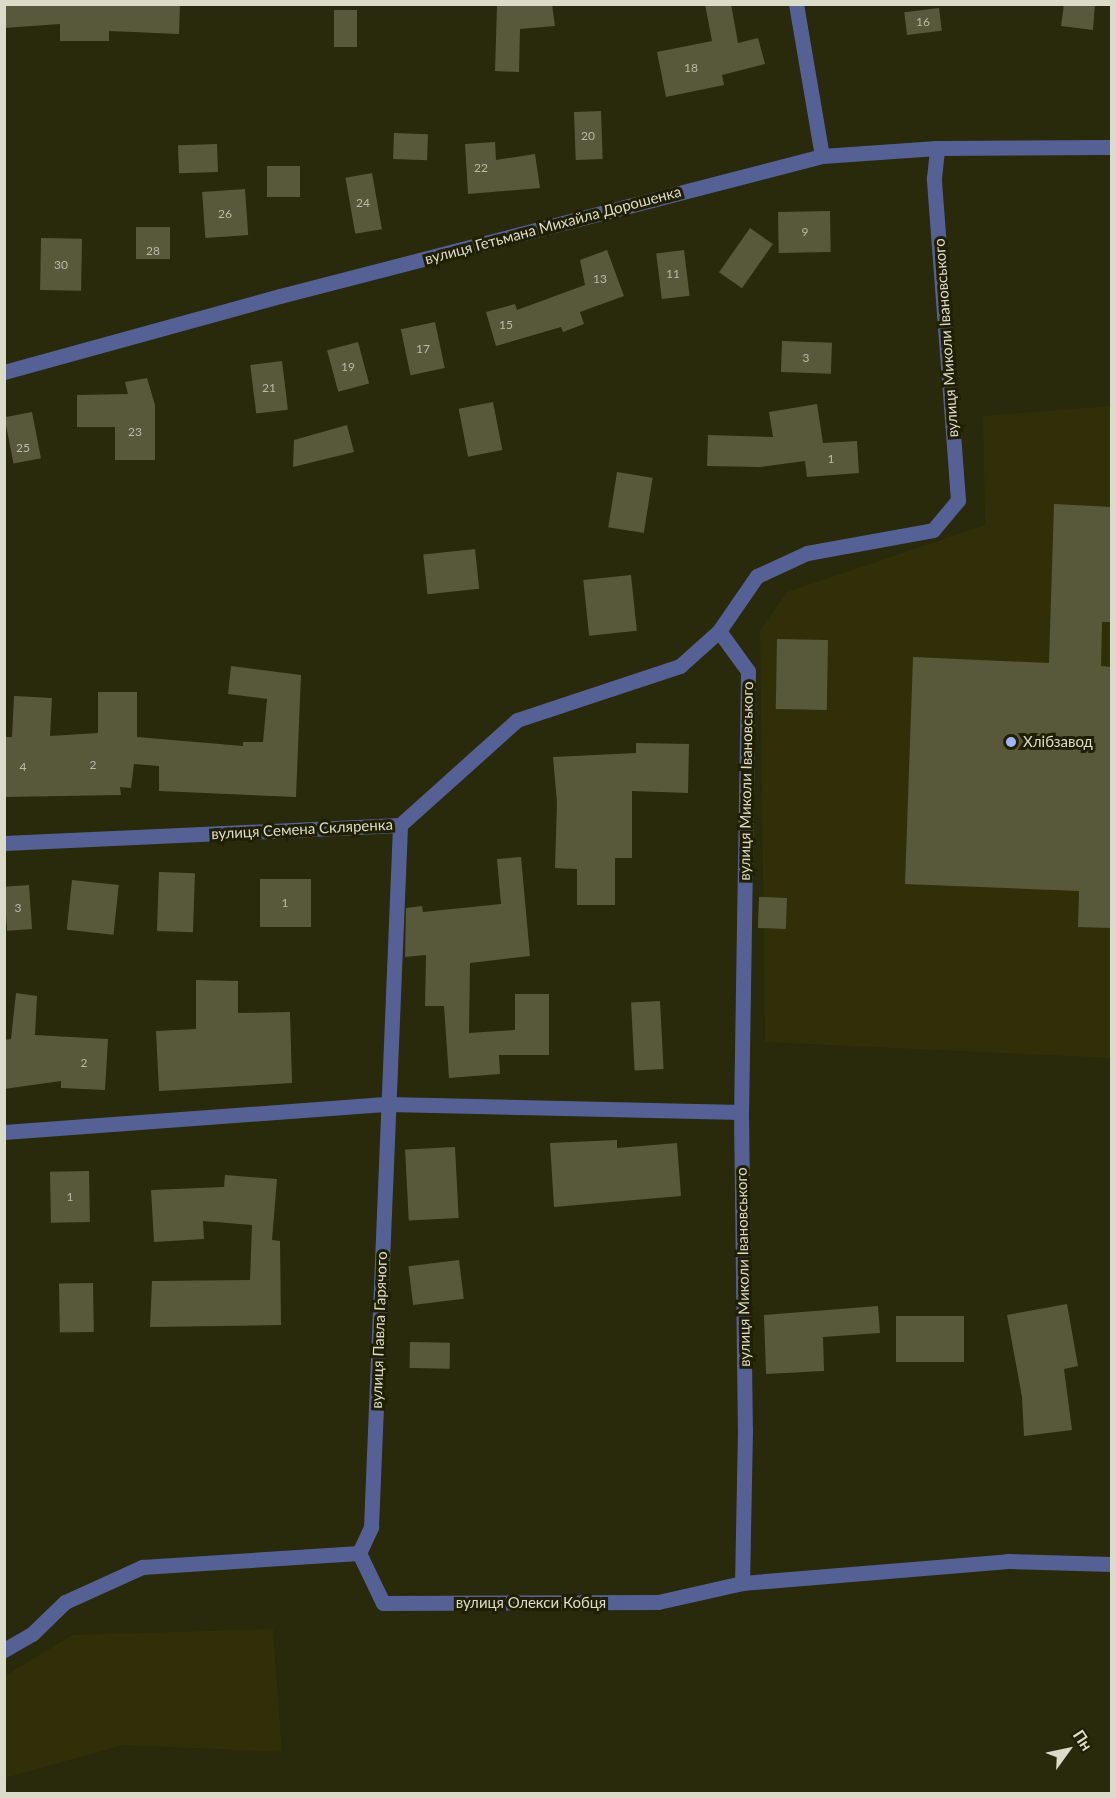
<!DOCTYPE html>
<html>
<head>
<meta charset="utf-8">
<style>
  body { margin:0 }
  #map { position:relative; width:1116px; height:1798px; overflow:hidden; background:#29290b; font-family:Lato,sans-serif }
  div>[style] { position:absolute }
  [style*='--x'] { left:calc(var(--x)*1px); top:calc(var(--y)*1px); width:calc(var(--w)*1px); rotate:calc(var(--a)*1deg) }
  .built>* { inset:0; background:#302f08 }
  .building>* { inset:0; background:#58593a; transform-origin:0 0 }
  .minor>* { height:15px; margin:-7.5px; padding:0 7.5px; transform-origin:7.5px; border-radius:7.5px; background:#556195 }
  .tertiary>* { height:15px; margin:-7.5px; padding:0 7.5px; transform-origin:7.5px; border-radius:7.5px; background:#556195 }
  .dots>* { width:16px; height:16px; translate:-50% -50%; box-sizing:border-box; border:3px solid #201f02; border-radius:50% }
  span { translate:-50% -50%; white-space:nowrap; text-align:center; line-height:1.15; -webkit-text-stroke:6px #201f02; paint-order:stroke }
  .number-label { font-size:12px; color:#babaa6 }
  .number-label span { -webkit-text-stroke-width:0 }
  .street-label { font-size:15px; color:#dbdbca }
  .poi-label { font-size:15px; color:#dbdbca }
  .left { translate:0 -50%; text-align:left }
  .frame { position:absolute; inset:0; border:6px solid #dbdbca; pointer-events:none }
  .north { position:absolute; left:1038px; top:1720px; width:60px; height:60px; -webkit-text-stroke:4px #201f02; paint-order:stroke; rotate:57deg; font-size:16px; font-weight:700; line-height:24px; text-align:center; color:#dbdbca }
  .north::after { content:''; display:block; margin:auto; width:21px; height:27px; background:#dbdbca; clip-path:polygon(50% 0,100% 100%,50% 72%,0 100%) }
</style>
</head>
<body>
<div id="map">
  <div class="built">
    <i style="clip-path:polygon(1111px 406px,1111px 1058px,765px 1042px,760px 631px,787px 592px,985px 525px,983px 416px)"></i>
    <i style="clip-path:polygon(273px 1629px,282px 1752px,123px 1745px,5px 1778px,5px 1676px,72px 1635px)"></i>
  </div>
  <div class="building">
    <i style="clip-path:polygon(4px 4px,180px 4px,179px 34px,109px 31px,109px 41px,60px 41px,60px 24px,4px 28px)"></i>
    <i style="clip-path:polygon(552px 4px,555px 26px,520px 29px,519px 72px,495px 71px,497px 6px)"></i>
    <i style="clip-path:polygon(705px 4px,731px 4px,738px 43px,758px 38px,765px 64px,722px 75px,724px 85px,666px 97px,657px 52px,712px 41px)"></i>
    <i style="clip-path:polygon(1064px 4px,1095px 4px,1093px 30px,1061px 26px)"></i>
    <i style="left:939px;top:8px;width:23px;height:35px;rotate:83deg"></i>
    <i style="left:334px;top:10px;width:23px;height:37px"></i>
    <i style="left:601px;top:111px;width:48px;height:27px;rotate:88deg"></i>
    <i style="left:394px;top:133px;width:34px;height:26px;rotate:2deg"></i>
    <i style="clip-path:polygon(495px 142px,496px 160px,535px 154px,540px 188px,468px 194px,465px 144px)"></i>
    <i style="left:217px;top:144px;width:28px;height:39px;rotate:88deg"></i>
    <i style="left:267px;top:166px;width:33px;height:31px"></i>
    <i style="left:372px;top:173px;width:57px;height:27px;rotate:80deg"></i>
    <i style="left:245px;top:189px;width:46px;height:43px;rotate:86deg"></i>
    <i style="left:830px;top:211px;width:41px;height:52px;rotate:89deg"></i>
    <i style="left:170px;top:227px;width:32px;height:34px;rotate:90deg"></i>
    <i style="left:750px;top:228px;width:28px;height:54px;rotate:35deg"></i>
    <i style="left:41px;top:238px;width:41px;height:52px;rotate:1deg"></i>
    <i style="clip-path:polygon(607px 250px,624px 296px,580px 312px,584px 324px,563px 332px,561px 327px,496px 346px,486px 312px,515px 304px,517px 310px,585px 285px,580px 260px)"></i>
    <i style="left:684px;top:250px;width:46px;height:28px;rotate:83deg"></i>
    <i style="left:435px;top:322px;width:47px;height:35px;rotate:78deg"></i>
    <i style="left:782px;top:341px;width:50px;height:31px;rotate:2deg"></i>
    <i style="left:358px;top:342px;width:43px;height:32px;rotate:75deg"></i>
    <i style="left:282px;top:361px;width:49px;height:32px;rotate:83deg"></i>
    <i style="clip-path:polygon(147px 378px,155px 405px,155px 460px,115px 460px,115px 427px,77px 427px,77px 395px,128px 394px,125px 382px)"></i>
    <i style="left:493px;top:402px;width:49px;height:35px;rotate:79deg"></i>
    <i style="clip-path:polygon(817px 404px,823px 443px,857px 441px,859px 473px,807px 477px,805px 461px,760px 467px,707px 466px,708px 435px,773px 437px,769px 412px)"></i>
    <i style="left:32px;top:412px;width:47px;height:28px;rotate:79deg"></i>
    <i style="clip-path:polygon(347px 425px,354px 452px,293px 467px,294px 440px)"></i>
    <i style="left:617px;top:472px;width:36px;height:56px;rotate:9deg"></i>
    <i style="clip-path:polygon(1054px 504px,1112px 507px,1112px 622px,1102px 622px,1101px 666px,1112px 667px,1112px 928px,1078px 927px,1079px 891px,905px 884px,913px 657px,1049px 663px)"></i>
    <i style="left:475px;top:549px;width:40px;height:52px;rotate:84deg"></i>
    <i style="left:631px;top:575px;width:56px;height:48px;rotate:84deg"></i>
    <i style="left:777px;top:639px;width:51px;height:70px;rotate:1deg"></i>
    <i style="clip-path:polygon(231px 666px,301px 675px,296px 797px,159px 791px,159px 766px,134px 764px,131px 788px,120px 787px,121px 795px,4px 797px,4px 737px,12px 737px,14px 696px,52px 698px,50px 736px,98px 733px,98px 692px,137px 692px,137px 737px,243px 746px,243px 742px,263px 742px,267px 699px,228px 694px)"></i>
    <i style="clip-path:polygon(636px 743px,689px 744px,688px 793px,632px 791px,632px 858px,615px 858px,615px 905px,577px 905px,577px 869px,555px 868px,557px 802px,553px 757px,636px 753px)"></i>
    <i style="clip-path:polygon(521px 857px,530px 956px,470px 963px,469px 1033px,515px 1030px,515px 994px,549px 994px,549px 1055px,499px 1055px,500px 1074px,449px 1078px,444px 1006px,425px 1006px,426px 955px,405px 957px,406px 908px,422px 906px,423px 912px,501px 904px,497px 859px)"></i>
    <i style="left:159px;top:872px;width:36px;height:59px;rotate:2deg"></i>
    <i style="left:260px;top:879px;width:51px;height:48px"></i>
    <i style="left:72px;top:880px;width:47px;height:50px;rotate:6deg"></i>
    <i style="left:29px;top:885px;width:44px;height:25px;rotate:86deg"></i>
    <i style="left:759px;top:897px;width:28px;height:31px;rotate:2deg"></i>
    <i style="clip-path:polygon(196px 980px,238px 981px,238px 1013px,290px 1012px,292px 1083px,159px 1091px,156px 1031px,196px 1029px)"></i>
    <i style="clip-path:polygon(16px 993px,37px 996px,35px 1035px,108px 1039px,105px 1090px,61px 1088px,61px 1081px,4px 1089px,4px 1040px,11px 1039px)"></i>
    <i style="left:660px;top:1001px;width:68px;height:29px;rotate:87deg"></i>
    <i style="clip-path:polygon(617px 1140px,617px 1148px,677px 1143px,681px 1196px,554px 1207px,550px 1143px)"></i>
    <i style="left:455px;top:1147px;width:71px;height:50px;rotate:87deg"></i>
    <i style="left:89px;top:1171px;width:51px;height:39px;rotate:89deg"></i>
    <i style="clip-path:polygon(225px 1175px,277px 1179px,272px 1240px,280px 1241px,281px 1325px,150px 1327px,152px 1281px,250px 1280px,252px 1225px,203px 1221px,204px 1239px,154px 1242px,151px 1190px,224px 1187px)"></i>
    <i style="left:459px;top:1260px;width:39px;height:51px;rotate:83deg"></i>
    <i style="left:93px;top:1283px;width:49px;height:34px;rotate:89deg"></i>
    <i style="clip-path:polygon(1067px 1304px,1078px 1366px,1064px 1369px,1072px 1430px,1024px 1436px,1022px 1397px,1007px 1315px)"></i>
    <i style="clip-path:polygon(878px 1306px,880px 1333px,823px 1337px,824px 1371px,766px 1374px,764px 1315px)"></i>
    <i style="left:896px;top:1316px;width:68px;height:46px"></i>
    <i style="left:410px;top:1342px;width:40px;height:26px;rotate:1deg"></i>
  </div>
  <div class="minor">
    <i style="--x:796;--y:4;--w:154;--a:80.3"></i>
    <i style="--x:719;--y:631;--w:49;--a:54.1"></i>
    <i style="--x:748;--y:671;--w:441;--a:90.9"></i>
    <i style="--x:741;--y:1112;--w:317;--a:89.3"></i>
    <i style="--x:745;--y:1429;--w:154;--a:91.1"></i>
    <i style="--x:4;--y:843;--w:396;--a:-2.6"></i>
    <i style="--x:400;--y:825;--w:157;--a:-41.9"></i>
    <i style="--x:517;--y:720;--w:172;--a:-18.3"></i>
    <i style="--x:680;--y:666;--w:52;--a:-41.9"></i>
    <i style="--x:719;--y:631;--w:67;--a:-55.4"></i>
    <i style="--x:757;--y:576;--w:55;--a:-24.7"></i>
    <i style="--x:807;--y:553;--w:128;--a:-10.3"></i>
    <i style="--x:933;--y:530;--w:39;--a:-50"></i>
    <i style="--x:958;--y:500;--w:323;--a:-94.3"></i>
    <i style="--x:934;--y:178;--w:30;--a:-84"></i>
    <i style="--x:4;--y:1132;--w:385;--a:-4.2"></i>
    <i style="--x:388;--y:1104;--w:353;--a:1.3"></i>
    <i style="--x:359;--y:1553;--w:29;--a:-65"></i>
    <i style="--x:371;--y:1527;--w:703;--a:-87.63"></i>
    <i style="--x:4;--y:1650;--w:32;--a:-30"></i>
    <i style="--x:32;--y:1634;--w:46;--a:-44.1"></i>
    <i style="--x:65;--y:1602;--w:85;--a:-24.4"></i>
    <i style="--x:142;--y:1567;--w:217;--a:-3.7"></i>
    <i style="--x:359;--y:1553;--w:55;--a:64.4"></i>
    <i style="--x:383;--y:1603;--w:275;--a:-0.2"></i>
    <i style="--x:658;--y:1602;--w:86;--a:-12.7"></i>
    <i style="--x:742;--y:1583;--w:267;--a:-4.7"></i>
    <i style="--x:1008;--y:1561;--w:104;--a:1.7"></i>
  </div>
  <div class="tertiary">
    <i style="--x:4;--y:372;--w:286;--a:-15.4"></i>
    <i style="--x:280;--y:296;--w:560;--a:-14.48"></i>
    <i style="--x:822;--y:156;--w:115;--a:-4"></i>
    <i style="--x:937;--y:148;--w:175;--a:-0.3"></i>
  </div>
  <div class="dots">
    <i style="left:1011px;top:742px;background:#a0b3fd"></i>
  </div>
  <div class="number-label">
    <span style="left:923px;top:22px">16</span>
    <span style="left:691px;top:68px">18</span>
    <span style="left:588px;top:136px">20</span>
    <span style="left:481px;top:168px">22</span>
    <span style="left:363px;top:203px">24</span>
    <span style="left:225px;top:214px">26</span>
    <span style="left:805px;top:232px">9</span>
    <span style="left:153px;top:251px">28</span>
    <span style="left:61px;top:265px">30</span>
    <span style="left:673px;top:274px">11</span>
    <span style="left:600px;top:279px">13</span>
    <span style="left:506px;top:325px">15</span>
    <span style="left:423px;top:349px">17</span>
    <span style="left:806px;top:358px">3</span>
    <span style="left:348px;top:367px">19</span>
    <span style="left:269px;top:388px">21</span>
    <span style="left:135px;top:432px">23</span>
    <span style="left:23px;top:448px">25</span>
    <span style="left:831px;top:459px">1</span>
    <span style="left:93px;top:765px">2</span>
    <span style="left:23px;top:767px">4</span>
    <span style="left:285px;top:903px">1</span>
    <span style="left:18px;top:908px">3</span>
    <span style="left:84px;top:1063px">2</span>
    <span style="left:70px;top:1197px">1</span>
  </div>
  <div class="street-label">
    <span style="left:553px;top:225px;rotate:-15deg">вулиця Гетьмана Михайла Дорошенка</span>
    <span style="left:946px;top:338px;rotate:-94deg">вулиця Миколи Івановського</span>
    <span style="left:746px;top:781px;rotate:-89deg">вулиця Миколи Івановського</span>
    <span style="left:302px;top:829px;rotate:-3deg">вулиця Семена Скляренка</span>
    <span style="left:743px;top:1267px;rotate:-91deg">вулиця Миколи Івановського</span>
    <span style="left:379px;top:1330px;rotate:-88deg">вулиця Павла Гарячого</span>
    <span style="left:531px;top:1603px">вулиця Олекси Кобця</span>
  </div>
  <div class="poi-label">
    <span class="left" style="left:1023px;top:742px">Хлібзавод</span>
  </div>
  <div class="frame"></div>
  <div class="north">Пн</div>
</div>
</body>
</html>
